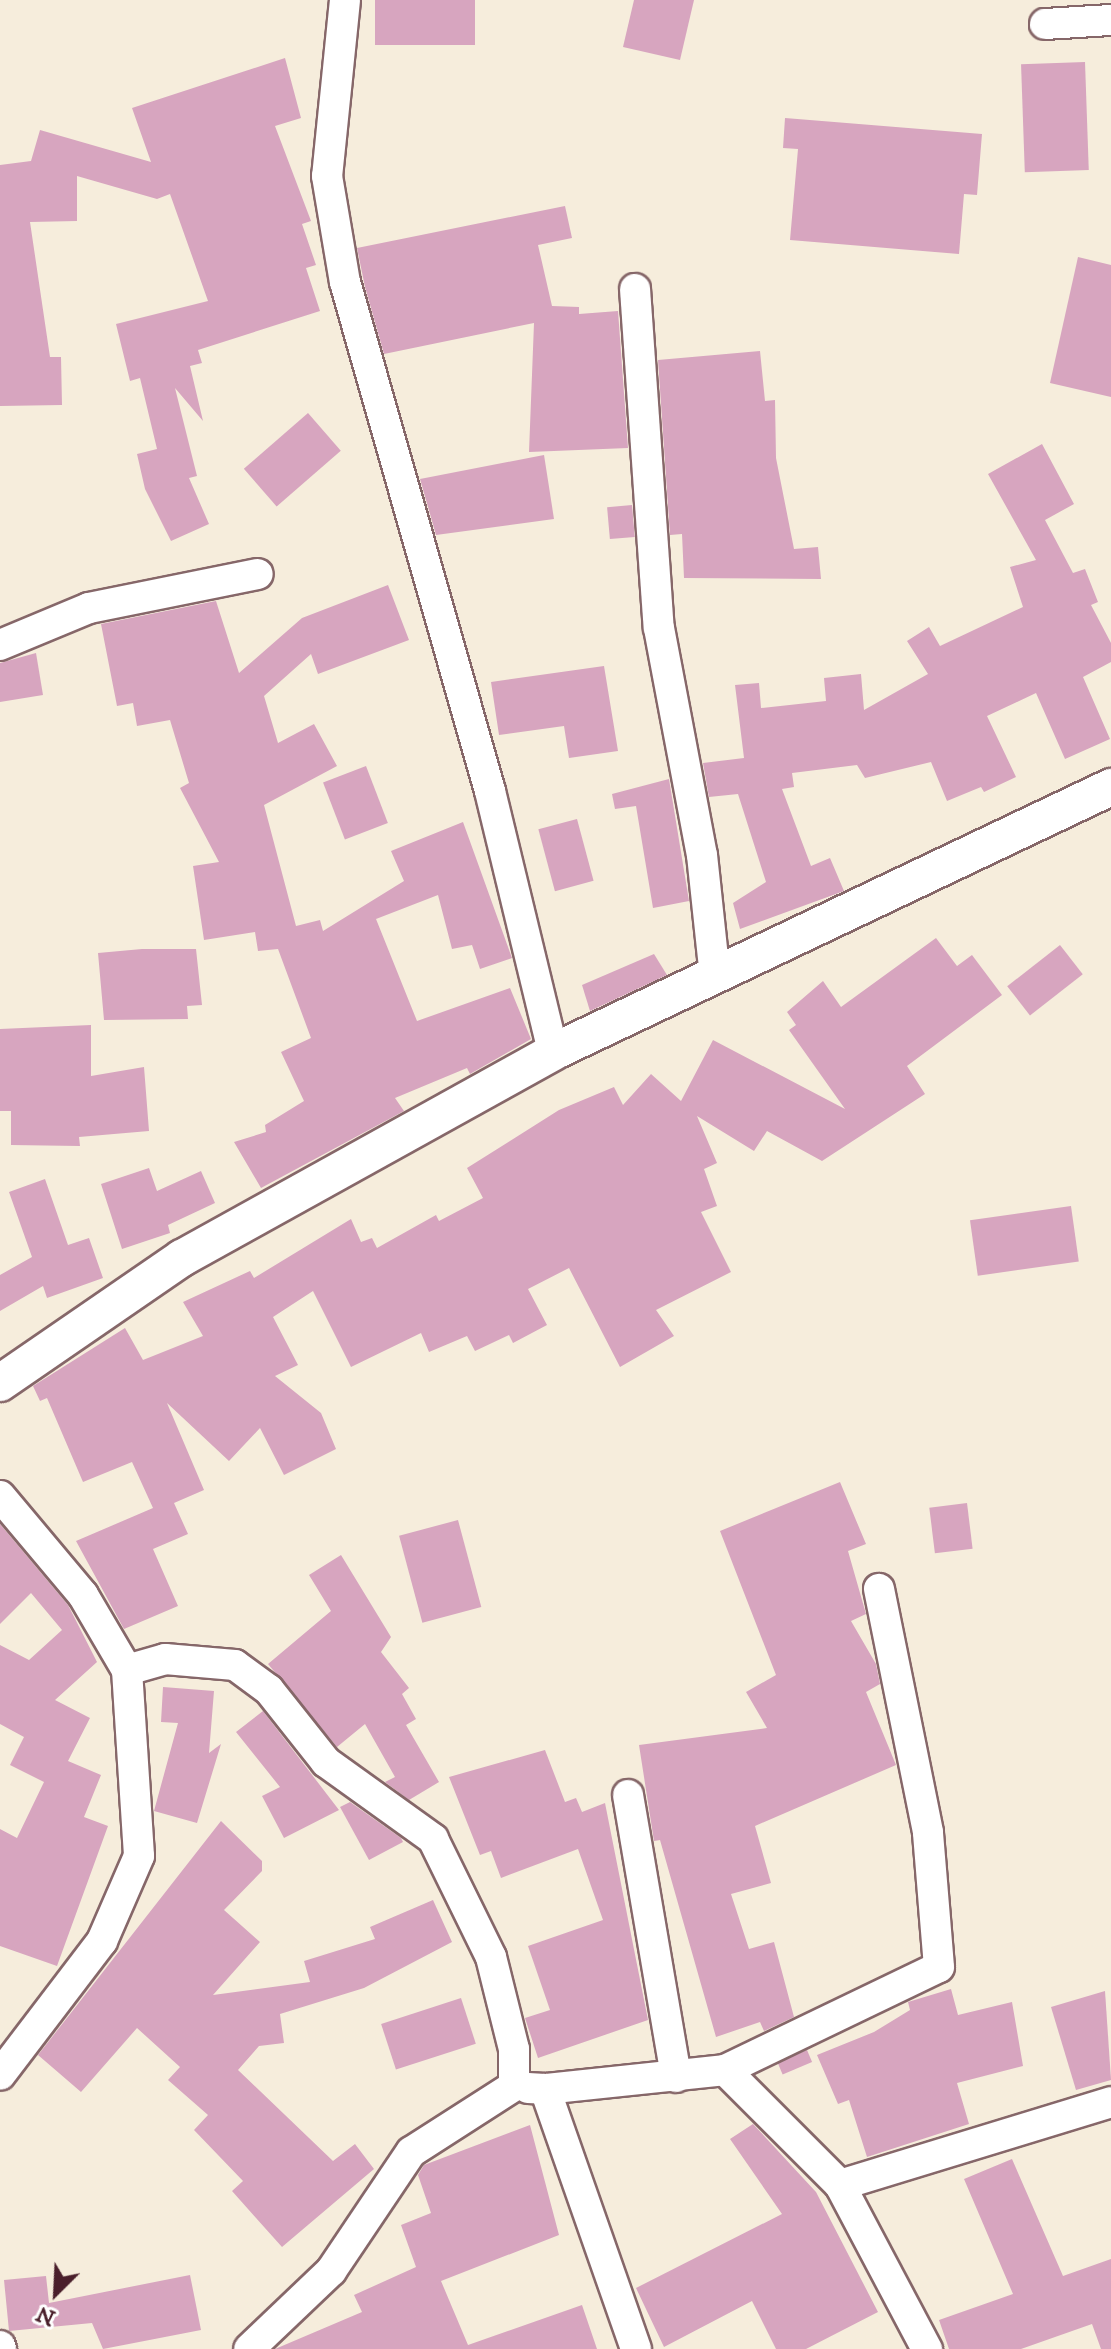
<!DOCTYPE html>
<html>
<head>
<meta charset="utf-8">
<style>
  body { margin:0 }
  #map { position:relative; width:1111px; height:2349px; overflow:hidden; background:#f6eddc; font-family:"IM FELL DW Pica",serif }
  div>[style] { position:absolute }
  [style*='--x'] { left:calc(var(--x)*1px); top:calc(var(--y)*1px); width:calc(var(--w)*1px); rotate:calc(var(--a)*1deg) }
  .building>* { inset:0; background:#d7a5bf; transform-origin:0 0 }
  .roads { filter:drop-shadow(2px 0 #866769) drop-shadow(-2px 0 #866769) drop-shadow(0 2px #866769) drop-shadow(0 -2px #866769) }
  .minor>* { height:30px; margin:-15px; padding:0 15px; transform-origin:15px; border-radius:15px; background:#fff }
  .tertiary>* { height:36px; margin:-18px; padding:0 18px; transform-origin:18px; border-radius:18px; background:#fff }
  span { translate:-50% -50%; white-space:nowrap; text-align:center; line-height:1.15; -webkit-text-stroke:6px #fff; paint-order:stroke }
  .north { position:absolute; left:16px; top:2253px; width:80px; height:80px; -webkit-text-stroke:6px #fff; paint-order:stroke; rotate:204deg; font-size:22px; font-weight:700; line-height:32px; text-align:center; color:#4a1f2b }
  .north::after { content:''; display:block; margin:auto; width:28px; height:36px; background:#4a1f2b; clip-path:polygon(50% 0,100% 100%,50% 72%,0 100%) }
</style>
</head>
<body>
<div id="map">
  <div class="building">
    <i style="left:375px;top:0;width:100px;height:45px"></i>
    <i style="clip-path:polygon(634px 0,694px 0,680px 60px,623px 47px)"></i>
    <i style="clip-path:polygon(285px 58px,301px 118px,275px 126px,311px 221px,302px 224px,316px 265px,306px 268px,320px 311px,198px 350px,202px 363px,190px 366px,203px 421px,175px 388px,197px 476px,189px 478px,209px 524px,171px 541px,145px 489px,137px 454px,157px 449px,140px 378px,130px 381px,116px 324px,208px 301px,170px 194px,157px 199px,77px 176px,77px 221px,30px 222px,50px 357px,61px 357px,62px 405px,0 406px,0 165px,31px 161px,40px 130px,151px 162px,132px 108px)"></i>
    <i style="left:1085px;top:62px;width:108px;height:64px;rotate:88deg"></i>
    <i style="clip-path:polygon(785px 118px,982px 134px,977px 195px,964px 194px,959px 254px,790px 240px,798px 149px,783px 148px)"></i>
    <i style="clip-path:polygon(565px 206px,572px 238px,538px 245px,552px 306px,579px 307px,579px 314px,618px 311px,628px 448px,529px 452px,534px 323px,384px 354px,365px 287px,357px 248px)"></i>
    <i style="clip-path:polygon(1078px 257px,1111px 265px,1111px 397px,1050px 383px)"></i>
    <i style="clip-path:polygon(760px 351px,765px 401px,775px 400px,776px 458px,794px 549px,818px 547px,821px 579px,684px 578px,682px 534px,670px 535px,658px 360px)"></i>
    <i style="left:308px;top:413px;width:50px;height:85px;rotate:49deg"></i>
    <i style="clip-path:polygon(1042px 444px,1074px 504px,1045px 520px,1073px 573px,1085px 569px,1098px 602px,1091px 605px,1111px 643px,1111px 662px,1083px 677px,1110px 739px,1065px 759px,1036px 693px,987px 716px,1016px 777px,984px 792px,981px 787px,947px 801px,931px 762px,865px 778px,857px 765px,792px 773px,794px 787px,782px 789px,811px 866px,830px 858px,844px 891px,740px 929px,733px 903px,766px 882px,738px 794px,709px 797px,703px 763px,744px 758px,735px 685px,759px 683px,761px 708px,826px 701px,824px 678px,861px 674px,864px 710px,928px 674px,907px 641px,929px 627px,940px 646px,1023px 607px,1010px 567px,1036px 560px,988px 474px)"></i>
    <i style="clip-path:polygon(544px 455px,554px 519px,436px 535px,420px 479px)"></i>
    <i style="left:632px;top:505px;width:32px;height:25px;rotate:85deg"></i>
    <i style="clip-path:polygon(388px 585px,409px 640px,318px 674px,311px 654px,264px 696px,278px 743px,314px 724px,337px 766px,264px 805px,296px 926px,320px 920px,323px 931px,404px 881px,391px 851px,463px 822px,512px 958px,480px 969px,472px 945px,452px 949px,438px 895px,376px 919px,417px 1021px,510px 988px,531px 1039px,470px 1074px,467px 1068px,395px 1098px,404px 1111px,261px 1188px,234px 1142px,266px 1132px,265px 1125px,304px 1101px,281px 1052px,311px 1038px,278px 949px,258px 951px,255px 932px,204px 940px,193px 866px,219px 862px,180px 788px,189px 783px,170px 720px,137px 726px,133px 703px,117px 706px,101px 624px,216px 601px,239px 673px,302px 618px)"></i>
    <i style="clip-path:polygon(36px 653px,43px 695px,0 702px,0 663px)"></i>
    <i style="clip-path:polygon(604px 666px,618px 751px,569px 758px,564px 726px,499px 735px,491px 682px)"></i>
    <i style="left:366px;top:766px;width:61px;height:46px;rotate:69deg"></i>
    <i style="clip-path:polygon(669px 779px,689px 901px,653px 908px,636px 806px,615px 809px,612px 794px)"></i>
    <i style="left:577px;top:819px;width:64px;height:40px;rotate:75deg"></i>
    <i style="clip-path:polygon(936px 938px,957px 966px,972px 955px,1002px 995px,907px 1066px,925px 1094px,822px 1161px,767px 1131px,754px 1151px,697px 1116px,717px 1163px,704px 1169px,717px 1206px,701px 1212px,731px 1272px,656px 1310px,674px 1336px,620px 1367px,569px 1268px,528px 1289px,547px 1325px,513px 1343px,509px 1335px,475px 1351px,467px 1336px,429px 1352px,421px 1333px,351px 1367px,313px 1291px,273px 1317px,298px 1365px,275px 1376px,321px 1413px,336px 1449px,284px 1475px,260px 1428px,229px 1461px,167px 1403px,204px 1490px,174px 1503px,188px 1534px,153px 1549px,178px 1606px,124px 1629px,76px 1541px,153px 1508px,132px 1462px,83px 1482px,47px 1398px,40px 1401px,33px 1386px,125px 1328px,143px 1360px,203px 1336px,183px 1302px,250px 1271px,254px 1278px,351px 1219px,361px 1242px,372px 1238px,377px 1248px,436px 1215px,439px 1221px,483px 1198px,467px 1168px,559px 1110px,614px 1087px,623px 1105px,651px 1074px,681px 1101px,713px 1040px,845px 1109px,789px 1030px,796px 1025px,787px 1012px,823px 981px,841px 1007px)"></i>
    <i style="left:1060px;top:945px;width:37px;height:67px;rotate:52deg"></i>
    <i style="clip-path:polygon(142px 949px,196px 949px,202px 1005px,187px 1006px,188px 1019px,104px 1020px,98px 953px)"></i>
    <i style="clip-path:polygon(654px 954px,667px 975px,590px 1011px,582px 985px)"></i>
    <i style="clip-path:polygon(91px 1025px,91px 1076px,144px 1067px,149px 1131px,79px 1137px,80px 1146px,11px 1145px,11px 1111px,0 1111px,0 1029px)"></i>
    <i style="clip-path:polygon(149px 1168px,157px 1191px,201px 1171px,215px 1203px,168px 1225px,170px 1233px,122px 1249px,101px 1184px)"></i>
    <i style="clip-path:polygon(45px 1179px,68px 1245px,89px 1238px,103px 1278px,47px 1298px,43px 1286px,0 1311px,0 1275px,32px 1257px,9px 1192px)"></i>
    <i style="left:1071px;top:1206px;width:56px;height:102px;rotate:82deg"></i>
    <i style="clip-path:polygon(840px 1482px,866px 1544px,848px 1551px,866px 1614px,851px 1621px,876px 1664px,880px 1684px,866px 1692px,896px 1765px,755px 1826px,771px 1883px,731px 1894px,749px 1949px,774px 1942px,794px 2017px,764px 2031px,760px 2022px,716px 2037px,660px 1840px,654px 1841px,639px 1745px,767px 1728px,746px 1692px,776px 1675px,720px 1531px)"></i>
    <i style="left:967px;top:1503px;width:46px;height:38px;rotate:83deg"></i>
    <i style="left:458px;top:1520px;width:90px;height:61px;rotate:75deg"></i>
    <i style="clip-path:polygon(0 1524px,68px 1605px,97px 1662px,55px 1700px,90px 1718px,68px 1761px,101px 1775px,84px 1817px,108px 1826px,57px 1966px,0 1946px,0 1829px,17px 1838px,44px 1782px,10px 1765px,24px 1737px,0 1724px,0 1645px,29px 1660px,62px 1630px,31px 1593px,0 1624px)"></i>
    <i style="clip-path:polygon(341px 1555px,391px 1637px,381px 1652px,409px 1688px,402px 1694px,416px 1719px,406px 1725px,439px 1782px,409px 1800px,385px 1782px,395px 1777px,365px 1724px,337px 1747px,268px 1664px,331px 1611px,309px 1575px)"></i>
    <i style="clip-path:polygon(163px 1687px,214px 1691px,209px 1753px,221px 1744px,197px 1823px,154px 1811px,178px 1723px,161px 1722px)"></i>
    <i style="clip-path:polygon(263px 1711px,339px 1810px,284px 1838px,262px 1796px,280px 1787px,236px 1732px)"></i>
    <i style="clip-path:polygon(545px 1750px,565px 1802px,576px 1798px,582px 1812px,605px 1803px,648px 2020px,538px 2058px,525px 2018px,550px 2010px,528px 1946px,603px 1920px,578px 1849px,501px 1878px,491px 1851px,480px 1855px,449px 1777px)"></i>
    <i style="clip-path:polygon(350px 1802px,401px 1838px,403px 1842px,369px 1860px,340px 1807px)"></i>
    <i style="clip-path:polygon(221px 1821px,262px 1861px,262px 1871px,224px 1910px,260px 1942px,213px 1995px,310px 1982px,304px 1961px,375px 1939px,370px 1927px,433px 1900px,452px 1942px,364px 1988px,280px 2014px,284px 2043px,259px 2046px,238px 2070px,333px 2161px,355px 2144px,374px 2169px,282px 2247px,232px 2191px,243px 2181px,194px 2130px,208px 2115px,168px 2080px,180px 2067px,137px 2028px,81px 2092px,38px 2055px)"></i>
    <i style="clip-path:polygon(951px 1989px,958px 2015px,1012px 2002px,1023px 2066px,957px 2083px,969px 2124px,867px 2157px,849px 2100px,838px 2104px,817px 2055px,874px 2032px,910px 2010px,908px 2002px)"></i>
    <i style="clip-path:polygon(1105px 1991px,1111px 2080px,1076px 2090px,1051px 2007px)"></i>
    <i style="left:461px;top:1998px;width:48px;height:84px;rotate:72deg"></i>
    <i style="left:807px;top:2050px;width:13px;height:32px;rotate:67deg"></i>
    <i style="clip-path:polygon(753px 2124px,816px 2192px,878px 2312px,806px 2349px,776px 2349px,752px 2301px,664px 2347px,636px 2288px,782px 2214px,730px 2139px)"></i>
    <i style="clip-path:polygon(530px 2125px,559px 2235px,441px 2281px,468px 2345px,582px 2305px,597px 2349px,275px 2349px,362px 2312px,354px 2295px,416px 2267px,401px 2225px,431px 2213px,418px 2175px,424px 2165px)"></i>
    <i style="clip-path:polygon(1012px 2159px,1063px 2276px,1111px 2259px,1111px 2349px,1101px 2349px,1092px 2324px,1021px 2349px,949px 2349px,939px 2320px,1013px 2294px,964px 2179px)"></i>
    <i style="clip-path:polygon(190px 2275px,201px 2330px,103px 2349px,92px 2323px,9px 2331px,4px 2280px,46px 2276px,49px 2303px)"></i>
  </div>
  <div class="roads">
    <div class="minor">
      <i style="--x:345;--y:0;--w:177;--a:95.8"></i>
      <i style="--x:327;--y:176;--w:108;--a:80.4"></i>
      <i style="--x:345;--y:282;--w:529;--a:74.1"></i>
      <i style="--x:490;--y:791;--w:268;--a:76.4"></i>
      <i style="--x:1045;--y:24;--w:66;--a:-3.5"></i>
      <i style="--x:635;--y:289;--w:340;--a:86"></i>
      <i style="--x:659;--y:628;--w:231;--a:79.3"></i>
      <i style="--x:702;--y:855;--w:122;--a:83.9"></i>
      <i style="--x:0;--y:645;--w:96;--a:-22.6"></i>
      <i style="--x:89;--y:608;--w:172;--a:-11.4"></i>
      <i style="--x:0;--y:1496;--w:129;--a:50"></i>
      <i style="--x:83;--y:1595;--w:87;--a:59.6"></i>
      <i style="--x:127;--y:1670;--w:186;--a:86.3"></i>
      <i style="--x:139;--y:1856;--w:93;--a:113.5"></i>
      <i style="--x:102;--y:1941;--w:168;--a:127.3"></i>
      <i style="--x:127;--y:1670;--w:40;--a:-16"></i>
      <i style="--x:165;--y:1659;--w:70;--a:4.9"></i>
      <i style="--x:235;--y:1665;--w:42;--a:36.3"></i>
      <i style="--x:269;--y:1690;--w:92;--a:51.6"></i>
      <i style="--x:326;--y:1762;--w:132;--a:35.7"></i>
      <i style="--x:433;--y:1839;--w:131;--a:63.8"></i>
      <i style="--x:491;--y:1957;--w:95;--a:76"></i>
      <i style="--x:514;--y:2049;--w:37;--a:90"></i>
      <i style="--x:514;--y:2086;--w:122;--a:147.3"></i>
      <i style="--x:411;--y:2152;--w:143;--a:123.9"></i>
      <i style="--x:331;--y:2271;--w:113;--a:136.4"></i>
      <i style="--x:628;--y:1795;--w:286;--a:80.3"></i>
      <i style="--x:725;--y:2070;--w:237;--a:-25.7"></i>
      <i style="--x:939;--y:1967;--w:135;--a:-94.7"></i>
      <i style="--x:928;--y:1832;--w:248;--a:-101.4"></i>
      <i style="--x:528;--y:2088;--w:17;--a:3"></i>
      <i style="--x:545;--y:2089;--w:275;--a:70.7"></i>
      <i style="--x:545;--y:2089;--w:181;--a:-6"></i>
      <i style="--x:725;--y:2070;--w:163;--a:45"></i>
      <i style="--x:840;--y:2185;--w:186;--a:62.1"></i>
      <i style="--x:840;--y:2185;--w:283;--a:-17"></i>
      <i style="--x:0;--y:2346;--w:3;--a:72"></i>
    </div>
    <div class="tertiary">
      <i style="--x:0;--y:1383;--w:221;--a:-34.5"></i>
      <i style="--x:182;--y:1258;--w:424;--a:-29"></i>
      <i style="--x:553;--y:1052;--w:618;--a:-25.4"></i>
    </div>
  </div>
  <div class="north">N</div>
</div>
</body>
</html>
